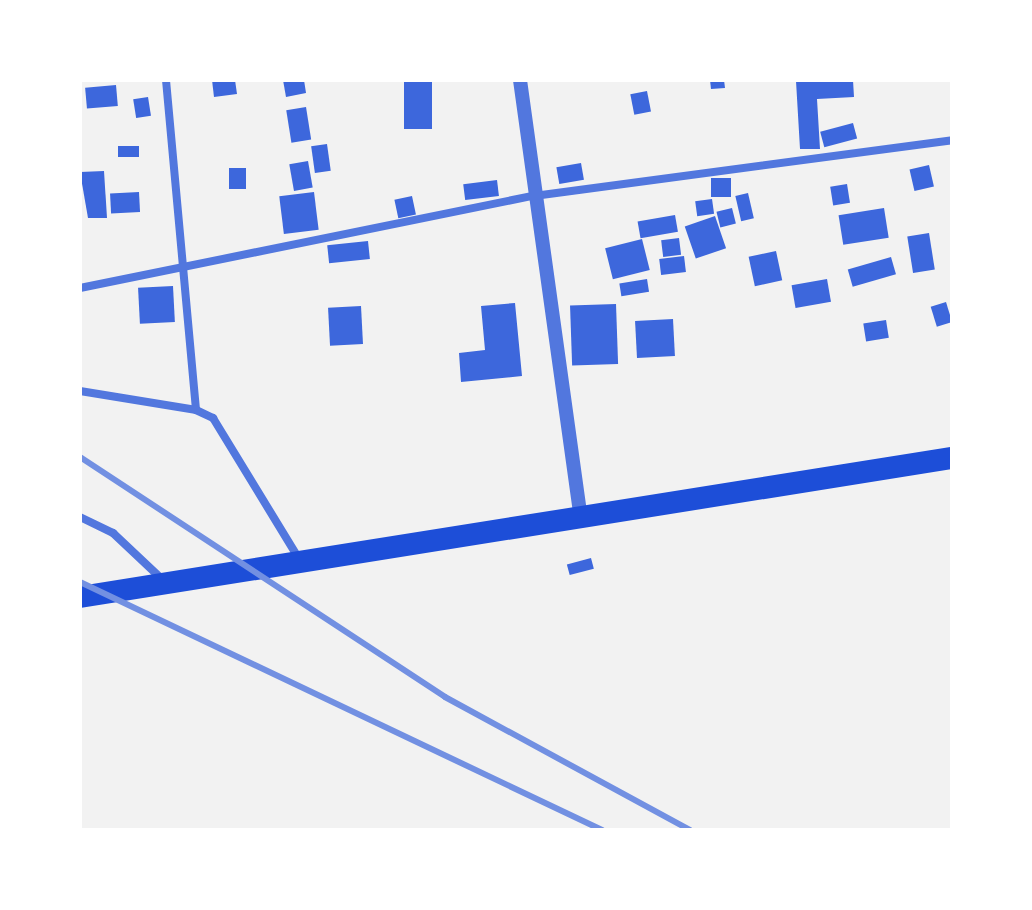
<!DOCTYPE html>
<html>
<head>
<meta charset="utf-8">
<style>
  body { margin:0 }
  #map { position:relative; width:1032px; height:910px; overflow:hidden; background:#f2f2f2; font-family:"Fira Sans Condensed",sans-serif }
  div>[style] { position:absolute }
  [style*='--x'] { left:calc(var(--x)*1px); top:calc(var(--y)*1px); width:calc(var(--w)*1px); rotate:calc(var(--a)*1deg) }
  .building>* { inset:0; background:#3d67dc; transform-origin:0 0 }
  .minor>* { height:8px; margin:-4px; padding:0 4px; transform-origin:4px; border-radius:4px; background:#5277de }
  .tertiary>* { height:14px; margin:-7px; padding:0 7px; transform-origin:7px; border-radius:7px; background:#5277de }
  .trunk>* { height:22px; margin:-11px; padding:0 11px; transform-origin:11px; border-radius:11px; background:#1d4ed8 }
  .rail>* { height:6px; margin:-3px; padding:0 3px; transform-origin:3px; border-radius:3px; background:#7290e2 }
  span { translate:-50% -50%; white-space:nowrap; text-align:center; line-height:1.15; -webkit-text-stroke:8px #fff; paint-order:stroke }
  .frame { position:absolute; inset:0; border:82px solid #fff; pointer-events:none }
</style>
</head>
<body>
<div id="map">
  <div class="building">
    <i style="clip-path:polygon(212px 80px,235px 80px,237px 94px,214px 97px)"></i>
    <i style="clip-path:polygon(283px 80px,304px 80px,306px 93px,286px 97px)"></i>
    <i style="left:404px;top:80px;width:28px;height:49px"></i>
    <i style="clip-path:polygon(710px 80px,724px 80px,725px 88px,711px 89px)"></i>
    <i style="clip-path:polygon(814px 80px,853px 80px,854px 97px,817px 99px,820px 149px,800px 149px,796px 81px)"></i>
    <i style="left:116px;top:85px;width:21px;height:31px;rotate:85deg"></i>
    <i style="left:647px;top:91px;width:21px;height:17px;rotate:79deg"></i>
    <i style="left:148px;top:97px;width:19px;height:15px;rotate:81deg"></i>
    <i style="left:306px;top:107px;width:33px;height:20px;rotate:81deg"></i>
    <i style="left:853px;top:123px;width:16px;height:34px;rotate:75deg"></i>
    <i style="left:327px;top:144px;width:27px;height:16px;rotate:82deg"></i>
    <i style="left:118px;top:146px;width:21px;height:11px"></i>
    <i style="left:308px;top:161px;width:27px;height:19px;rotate:80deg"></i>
    <i style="left:581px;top:163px;width:17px;height:25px;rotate:80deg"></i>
    <i style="left:929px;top:165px;width:22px;height:20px;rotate:77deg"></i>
    <i style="left:229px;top:168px;width:17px;height:21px"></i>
    <i style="clip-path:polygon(104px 171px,107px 218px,88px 218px,80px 172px)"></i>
    <i style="left:711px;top:178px;width:20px;height:19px"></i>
    <i style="left:497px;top:180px;width:16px;height:34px;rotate:83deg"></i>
    <i style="left:847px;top:184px;width:19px;height:17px;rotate:81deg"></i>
    <i style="left:139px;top:192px;width:20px;height:29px;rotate:87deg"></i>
    <i style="left:314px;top:192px;width:38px;height:35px;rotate:83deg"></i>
    <i style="left:748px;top:193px;width:26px;height:13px;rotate:77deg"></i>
    <i style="left:412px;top:196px;width:19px;height:18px;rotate:78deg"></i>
    <i style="left:712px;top:199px;width:15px;height:17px;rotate:82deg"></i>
    <i style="left:732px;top:208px;width:16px;height:16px;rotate:76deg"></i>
    <i style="left:884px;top:208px;width:30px;height:46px;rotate:81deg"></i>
    <i style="left:675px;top:215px;width:17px;height:38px;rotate:80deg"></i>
    <i style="left:715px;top:216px;width:34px;height:32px;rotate:71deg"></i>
    <i style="left:929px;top:233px;width:37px;height:22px;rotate:81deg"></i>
    <i style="left:679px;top:238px;width:17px;height:18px;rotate:83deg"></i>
    <i style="left:642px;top:239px;width:32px;height:38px;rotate:76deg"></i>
    <i style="left:368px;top:241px;width:18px;height:41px;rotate:84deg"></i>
    <i style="left:776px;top:251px;width:30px;height:28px;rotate:78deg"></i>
    <i style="left:684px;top:256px;width:16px;height:25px;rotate:83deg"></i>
    <i style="left:891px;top:257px;width:18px;height:45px;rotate:74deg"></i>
    <i style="left:647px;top:279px;width:13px;height:28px;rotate:81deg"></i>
    <i style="left:827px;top:279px;width:23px;height:36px;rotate:80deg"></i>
    <i style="left:173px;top:286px;width:36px;height:35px;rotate:87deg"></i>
    <i style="left:946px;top:302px;width:21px;height:16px;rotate:73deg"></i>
    <i style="clip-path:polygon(515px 303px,522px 376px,461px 382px,459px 353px,485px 350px,481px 306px)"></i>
    <i style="left:616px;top:304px;width:60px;height:46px;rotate:88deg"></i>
    <i style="left:361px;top:306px;width:38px;height:33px;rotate:87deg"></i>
    <i style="left:673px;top:319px;width:37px;height:38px;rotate:87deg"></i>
    <i style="left:886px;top:320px;width:18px;height:23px;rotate:81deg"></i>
    <i style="left:591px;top:558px;width:11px;height:25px;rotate:75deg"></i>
  </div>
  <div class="minor">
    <i style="--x:166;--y:80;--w:331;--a:84.8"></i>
    <i style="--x:80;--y:288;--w:463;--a:-11.5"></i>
    <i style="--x:534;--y:196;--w:422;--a:-7.6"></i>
    <i style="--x:80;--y:391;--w:118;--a:9.3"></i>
    <i style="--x:196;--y:410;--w:19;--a:25"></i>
    <i style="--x:213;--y:418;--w:165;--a:58.6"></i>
    <i style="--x:80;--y:517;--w:37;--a:26"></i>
    <i style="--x:113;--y:533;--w:70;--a:43.3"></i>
  </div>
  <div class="tertiary">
    <i style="--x:520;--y:80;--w:442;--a:82.1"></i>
  </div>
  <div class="trunk">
    <i style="--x:80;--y:597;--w:883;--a:-9.06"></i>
  </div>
  <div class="rail">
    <i style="--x:80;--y:457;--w:437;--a:33.3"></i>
    <i style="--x:445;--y:697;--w:279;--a:28.5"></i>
    <i style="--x:80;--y:582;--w:578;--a:25.41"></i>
  </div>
  <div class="frame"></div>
</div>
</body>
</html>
